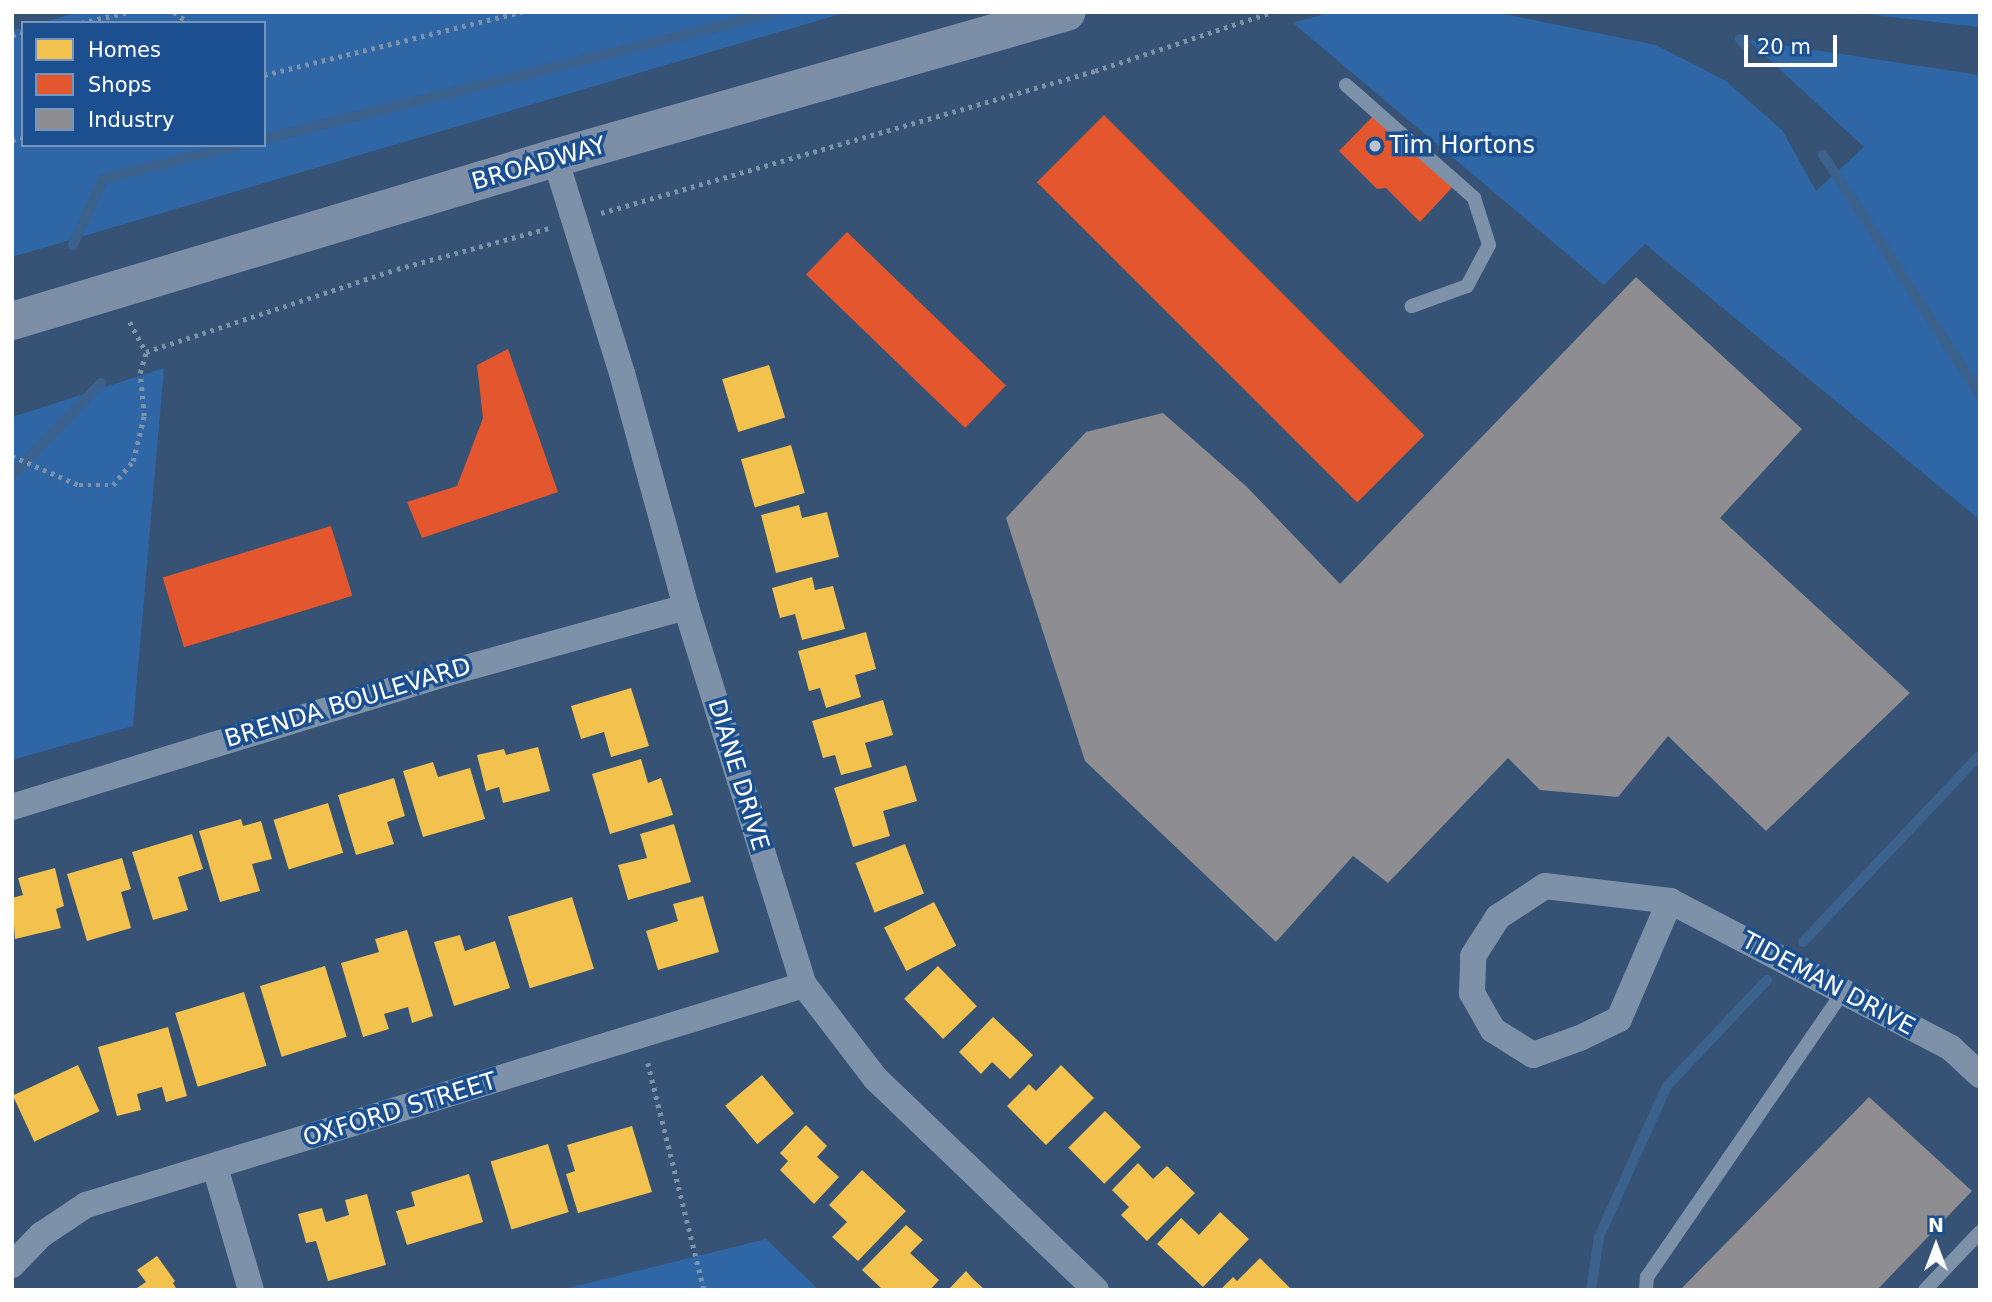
<!DOCTYPE html>
<html>
<head>
<meta charset="utf-8">
<style>
  body { margin:0 }
  #map { position:relative; width:1992px; height:1302px; overflow:hidden; background:#365274; font-family:"DejaVu Sans",sans-serif }
  div>[style] { position:absolute }
  [style*='--x'] { left:calc(var(--x)*1px); top:calc(var(--y)*1px); width:calc(var(--w)*1px); rotate:calc(var(--a)*1deg) }
  .green>* { inset:0; background:#2f66a5 }
  .homes>* { inset:0; background:#f2c14e; transform-origin:0 0 }
  .shops>* { inset:0; background:#e4572e; transform-origin:0 0 }
  .industry>* { inset:0; background:#8d8d92 }
  .stream>* { height:10px; margin:-5px; padding:0 5px; transform-origin:5px; border-radius:5px; background:#3b618d }
  .path>* { height:4.5px; margin-top:-2.25px; transform-origin:0; background:repeating-linear-gradient(90deg,#7d92a8 0 3.5px,transparent 0 8.5px) }
  .lane>* { height:14px; margin:-7px; padding:0 7px; transform-origin:7px; border-radius:7px; background:#7d92a8 }
  .street>* { height:26px; margin:-13px; padding:0 13px; transform-origin:13px; border-radius:13px; background:#7d92a8 }
  .primary>* { height:38px; margin:-19px; padding:0 19px; transform-origin:19px; border-radius:19px; background:#7d8ea7 }
  .dots>* { width:19px; height:19px; translate:-50% -50%; box-sizing:border-box; border:4px solid #1b4f8f; border-radius:50% }
  span { translate:-50% -50%; white-space:nowrap; text-align:center; line-height:1.15; -webkit-text-stroke:7px #1b4f8f; paint-order:stroke }
  .poi-label { font-size:24px; color:#fff }
  .left { translate:0 -50%; text-align:left }
  .street-label { font-size:24px; color:#fff }
  .frame { position:absolute; inset:0; border:14px solid #fff; pointer-events:none }
  .legend { position:absolute; left:21px; top:21px; width:245px; height:126px; box-sizing:border-box; background:#1b4f8f; border:2px solid #7695bc; margin:0; padding:9px 12px; list-style:none; font-size:21px; color:#fff }
  .legend li { display:flex; align-items:center; gap:14px; height:35px }
  .legend b { width:35px; border:2px solid #7695bc }
  .north { position:absolute; left:1901px; top:1211px; width:70px; height:70px; -webkit-text-stroke:5px #1b4f8f; paint-order:stroke; rotate:0deg; font-size:19px; font-weight:700; line-height:28px; text-align:center; color:#fff }
  .north::after { content:''; display:block; margin:auto; width:24px; height:32px; background:#fff; clip-path:polygon(50% 0,100% 100%,50% 72%,0 100%) }
  .scale { position:absolute; left:1744px; top:35px; width:93px; height:32px; box-sizing:border-box; border:4px solid #fff; border-top:0; padding-left:9px; font-size:21px; line-height:24px; white-space:nowrap; color:#fff; -webkit-text-stroke:5px #1b4f8f; paint-order:stroke }
</style>
</head>
<body>
<div id="map">
  <div class="green">
    <i style="clip-path:polygon(78px 12px,847px 12px,12px 257px,12px 30px,23px 28px,23px 145px,264px 145px,264px 23px,40px 23px)"></i>
    <i style="clip-path:polygon(1332px 12px,1494px 12px,1656px 45px,1726px 81px,1782px 130px,1816px 191px,1864px 147px,1748px 40px,1980px 75px,1980px 520px,1645px 244px,1604px 285px,1293px 23px)"></i>
    <i style="clip-path:polygon(1853px 12px,1980px 12px,1980px 27px,1890px 17px)"></i>
    <i style="clip-path:polygon(164px 368px,133px 726px,12px 760px,12px 417px)"></i>
    <i style="clip-path:polygon(766px 1239px,819px 1290px,560px 1290px)"></i>
  </div>
  <div class="homes">
    <i style="left:769px;top:365px;width:55px;height:49px;rotate:73deg"></i>
    <i style="left:791px;top:445px;width:50px;height:52px;rotate:74deg"></i>
    <i style="clip-path:polygon(799px 505px,802px 518px,827px 512px,839px 557px,776px 573px,761px 515px)"></i>
    <i style="clip-path:polygon(812px 577px,815px 590px,833px 586px,845px 629px,802px 640px,795px 614px,780px 618px,772px 588px)"></i>
    <i style="clip-path:polygon(866px 632px,876px 669px,855px 675px,861px 697px,826px 708px,820px 688px,809px 691px,798px 651px)"></i>
    <i style="clip-path:polygon(631px 688px,649px 746px,611px 757px,604px 732px,581px 739px,571px 706px)"></i>
    <i style="clip-path:polygon(883px 700px,893px 735px,865px 743px,872px 767px,841px 775px,835px 755px,823px 758px,812px 721px)"></i>
    <i style="clip-path:polygon(538px 747px,550px 791px,503px 803px,499px 787px,486px 791px,477px 755px,504px 749px,506px 755px)"></i>
    <i style="clip-path:polygon(641px 759px,648px 783px,661px 778px,673px 815px,610px 834px,592px 774px)"></i>
    <i style="clip-path:polygon(433px 762px,438px 777px,470px 768px,485px 819px,423px 837px,403px 771px)"></i>
    <i style="clip-path:polygon(906px 765px,917px 801px,883px 811px,890px 836px,853px 847px,834px 788px)"></i>
    <i style="clip-path:polygon(394px 778px,405px 816px,387px 822px,394px 844px,356px 855px,338px 795px)"></i>
    <i style="left:328px;top:803px;width:52px;height:57px;rotate:73deg"></i>
    <i style="clip-path:polygon(241px 819px,243px 826px,261px 821px,272px 859px,252px 864px,260px 891px,220px 902px,199px 831px)"></i>
    <i style="clip-path:polygon(674px 824px,691px 882px,628px 900px,618px 865px,647px 858px,640px 834px)"></i>
    <i style="clip-path:polygon(192px 834px,203px 869px,178px 877px,188px 910px,153px 920px,132px 852px)"></i>
    <i style="left:905px;top:844px;width:53px;height:53px;rotate:69deg"></i>
    <i style="clip-path:polygon(122px 858px,131px 889px,121px 892px,131px 928px,87px 941px,67px 874px)"></i>
    <i style="clip-path:polygon(55px 868px,64px 906px,56px 909px,61px 928px,15px 939px,12px 898px,23px 895px,18px 878px)"></i>
    <i style="clip-path:polygon(703px 896px,719px 952px,658px 970px,646px 931px,678px 921px,673px 904px)"></i>
    <i style="left:572px;top:897px;width:75px;height:67px;rotate:73deg"></i>
    <i style="left:934px;top:902px;width:49px;height:56px;rotate:63deg"></i>
    <i style="clip-path:polygon(407px 930px,433px 1016px,412px 1023px,408px 1007px,384px 1014px,389px 1029px,363px 1037px,341px 963px,379px 952px,375px 939px)"></i>
    <i style="clip-path:polygon(460px 935px,465px 951px,495px 941px,510px 988px,454px 1006px,434px 942px)"></i>
    <i style="left:325px;top:966px;width:74px;height:68px;rotate:73deg"></i>
    <i style="left:938px;top:966px;width:56px;height:47px;rotate:46deg"></i>
    <i style="left:244px;top:992px;width:77px;height:72px;rotate:73deg"></i>
    <i style="clip-path:polygon(993px 1017px,1033px 1055px,1010px 1079px,992px 1062px,981px 1074px,959px 1052px)"></i>
    <i style="clip-path:polygon(168px 1027px,187px 1096px,166px 1102px,162px 1087px,137px 1094px,141px 1110px,117px 1116px,98px 1047px)"></i>
    <i style="left:78px;top:1065px;width:51px;height:72px;rotate:65deg"></i>
    <i style="clip-path:polygon(1061px 1065px,1094px 1098px,1046px 1145px,1007px 1106px,1029px 1084px,1036px 1091px)"></i>
    <i style="left:762px;top:1075px;width:50px;height:48px;rotate:50deg"></i>
    <i style="left:1105px;top:1111px;width:51px;height:52px;rotate:45deg"></i>
    <i style="clip-path:polygon(806px 1125px,827px 1146px,817px 1157px,839px 1177px,814px 1204px,780px 1170px,788px 1161px,780px 1153px)"></i>
    <i style="clip-path:polygon(632px 1126px,652px 1192px,578px 1213px,566px 1174px,575px 1171px,567px 1145px)"></i>
    <i style="left:548px;top:1144px;width:71px;height:60px;rotate:73deg"></i>
    <i style="clip-path:polygon(1138px 1163px,1153px 1179px,1167px 1166px,1195px 1193px,1147px 1241px,1121px 1215px,1129px 1207px,1112px 1190px)"></i>
    <i style="clip-path:polygon(862px 1170px,906px 1211px,858px 1261px,832px 1237px,847px 1222px,829px 1205px)"></i>
    <i style="clip-path:polygon(469px 1174px,483px 1222px,407px 1245px,396px 1211px,415px 1206px,411px 1192px)"></i>
    <i style="clip-path:polygon(367px 1194px,386px 1265px,328px 1281px,316px 1241px,306px 1243px,298px 1214px,322px 1208px,326px 1222px,349px 1215px,345px 1200px)"></i>
    <i style="clip-path:polygon(1220px 1212px,1249px 1239px,1203px 1287px,1157px 1244px,1181px 1218px,1199px 1235px)"></i>
    <i style="clip-path:polygon(906px 1225px,923px 1240px,910px 1253px,939px 1280px,930px 1290px,883px 1290px,862px 1270px)"></i>
    <i style="clip-path:polygon(157px 1256px,175px 1281px,173px 1283px,177px 1290px,134px 1290px,146px 1282px,137px 1270px)"></i>
    <i style="clip-path:polygon(1260px 1258px,1292px 1290px,1220px 1290px,1233px 1277px,1237px 1281px)"></i>
    <i style="clip-path:polygon(966px 1271px,973px 1279px,985px 1290px,948px 1290px)"></i>
  </div>
  <div class="shops">
    <i style="clip-path:polygon(1378px 111px,1458px 181px,1420px 222px,1386px 188px,1377px 189px,1339px 151px)"></i>
    <i style="left:1104px;top:115px;width:453px;height:95px;rotate:45deg"></i>
    <i style="left:847px;top:232px;width:221px;height:59px;rotate:44deg"></i>
    <i style="clip-path:polygon(508px 349px,558px 492px,422px 538px,407px 502px,457px 486px,483px 418px,477px 365px)"></i>
    <i style="left:331px;top:526px;width:73px;height:176px;rotate:73deg"></i>
  </div>
  <div class="industry">
    <i style="clip-path:polygon(1636px 277px,1802px 429px,1720px 518px,1910px 693px,1766px 831px,1668px 736px,1618px 797px,1540px 790px,1508px 758px,1388px 883px,1353px 856px,1276px 942px,1085px 761px,1006px 518px,1086px 432px,1163px 413px,1246px 486px,1340px 584px)"></i>
    <i style="clip-path:polygon(1869px 1097px,1972px 1191px,1877px 1290px,1680px 1290px)"></i>
  </div>
  <div class="stream">
    <i style="--x:1740;--y:39;--w:8;--a:50"></i>
    <i style="--x:264;--y:139;--w:528;--a:-13.9"></i>
    <i style="--x:1823;--y:155;--w:286;--a:56.7"></i>
    <i style="--x:73;--y:245;--w:72;--a:-65.6"></i>
    <i style="--x:103;--y:179;--w:139;--a:-14.1"></i>
    <i style="--x:12;--y:475;--w:128;--a:-45.9"></i>
    <i style="--x:1803;--y:942;--w:257;--a:-46.6"></i>
    <i style="--x:1591;--y:1290;--w:54;--a:-81.4"></i>
    <i style="--x:1599;--y:1237;--w:166;--a:-65.8"></i>
    <i style="--x:1667;--y:1086;--w:146;--a:-46.7"></i>
  </div>
  <div class="path">
    <i style="--x:174;--y:12;--w:19;--a:36"></i>
    <i style="--x:81;--y:23;--w:48;--a:-13.2"></i>
    <i style="--x:12;--y:35;--w:11;--a:-10"></i>
    <i style="--x:264;--y:75;--w:265;--a:-13.8"></i>
    <i style="--x:12;--y:140;--w:11;--a:-10"></i>
    <i style="--x:601;--y:213;--w:514;--a:-16.04"></i>
    <i style="--x:1095;--y:71;--w:187;--a:-18.4"></i>
    <i style="--x:130;--y:322;--w:34;--a:62"></i>
    <i style="--x:12;--y:456;--w:73;--a:23.4"></i>
    <i style="--x:79;--y:485;--w:34;--a:0"></i>
    <i style="--x:113;--y:485;--w:31;--a:-50"></i>
    <i style="--x:133;--y:461;--w:46;--a:-76.3"></i>
    <i style="--x:144;--y:416;--w:43;--a:-95.3"></i>
    <i style="--x:140;--y:373;--w:22;--a:-74"></i>
    <i style="--x:146;--y:352;--w:264;--a:-18.3"></i>
    <i style="--x:397;--y:269;--w:157;--a:-15.1"></i>
    <i style="--x:648;--y:1063;--w:234;--a:76.1"></i>
  </div>
  <div class="lane">
    <i style="--x:1346;--y:85;--w:171;--a:41.4"></i>
    <i style="--x:1474;--y:198;--w:49;--a:72.3"></i>
    <i style="--x:1489;--y:245;--w:47;--a:118.2"></i>
    <i style="--x:1467;--y:286;--w:59;--a:160"></i>
    <i style="--x:1646;--y:1290;--w:13;--a:-86"></i>
    <i style="--x:1647;--y:1277;--w:346;--a:-55.5"></i>
    <i style="--x:1925;--y:1290;--w:80;--a:-46.5"></i>
  </div>
  <div class="street">
    <i style="--x:555;--y:158;--w:225;--a:72.7"></i>
    <i style="--x:622;--y:373;--w:243;--a:74.7"></i>
    <i style="--x:686;--y:607;--w:396;--a:72.7"></i>
    <i style="--x:804;--y:985;--w:117;--a:52.6"></i>
    <i style="--x:875;--y:1078;--w:306;--a:43.8"></i>
    <i style="--x:12;--y:807;--w:452;--a:-17.1"></i>
    <i style="--x:444;--y:674;--w:251;--a:-15.5"></i>
    <i style="--x:1670;--y:901;--w:129;--a:113.4"></i>
    <i style="--x:1619;--y:1019;--w:43;--a:154"></i>
    <i style="--x:1580;--y:1038;--w:50;--a:160.1"></i>
    <i style="--x:1533;--y:1055;--w:47;--a:-148"></i>
    <i style="--x:1493;--y:1030;--w:43;--a:-119.6"></i>
    <i style="--x:1472;--y:993;--w:37;--a:-88"></i>
    <i style="--x:1473;--y:956;--w:46;--a:-57.3"></i>
    <i style="--x:1498;--y:917;--w:56;--a:-33.4"></i>
    <i style="--x:1545;--y:886;--w:126;--a:6.8"></i>
    <i style="--x:1670;--y:901;--w:317;--a:27.6"></i>
    <i style="--x:1951;--y:1048;--w:40;--a:43"></i>
    <i style="--x:215;--y:1167;--w:128;--a:73.7"></i>
    <i style="--x:12;--y:1265;--w:42;--a:-46"></i>
    <i style="--x:41;--y:1235;--w:54;--a:-33.7"></i>
    <i style="--x:86;--y:1205;--w:751;--a:-17.04"></i>
  </div>
  <div class="primary">
    <i style="--x:12;--y:321;--w:567;--a:-16.71"></i>
    <i style="--x:555;--y:158;--w:532;--a:-15.92"></i>
  </div>
  <div class="dots">
    <i style="left:1375px;top:146px;background:#b9c2ce"></i>
  </div>
  <div class="poi-label">
    <span class="left" style="left:1389px;top:146px">Tim Hortons</span>
  </div>
  <div class="street-label">
    <span style="left:539px;top:164px;rotate:-16deg">BROADWAY</span>
    <span style="left:348px;top:703px;rotate:-17deg">BRENDA BOULEVARD</span>
    <span style="left:738px;top:775px;rotate:73deg">DIANE DRIVE</span>
    <span style="left:1828px;top:984px;rotate:28deg">TIDEMAN DRIVE</span>
    <span style="left:400px;top:1110px;rotate:-17deg">OXFORD STREET</span>
  </div>
  <div class="frame"></div>
  <ul class="legend">
  <li><b style="height:19px;background:#f2c14e"></b>Homes</li>
  <li><b style="height:19px;background:#e4572e"></b>Shops</li>
  <li><b style="height:19px;background:#8d8d92"></b>Industry</li>
  </ul>
  <div class="north">N</div>
  <div class="scale">20 m</div>
</div>
</body>
</html>
